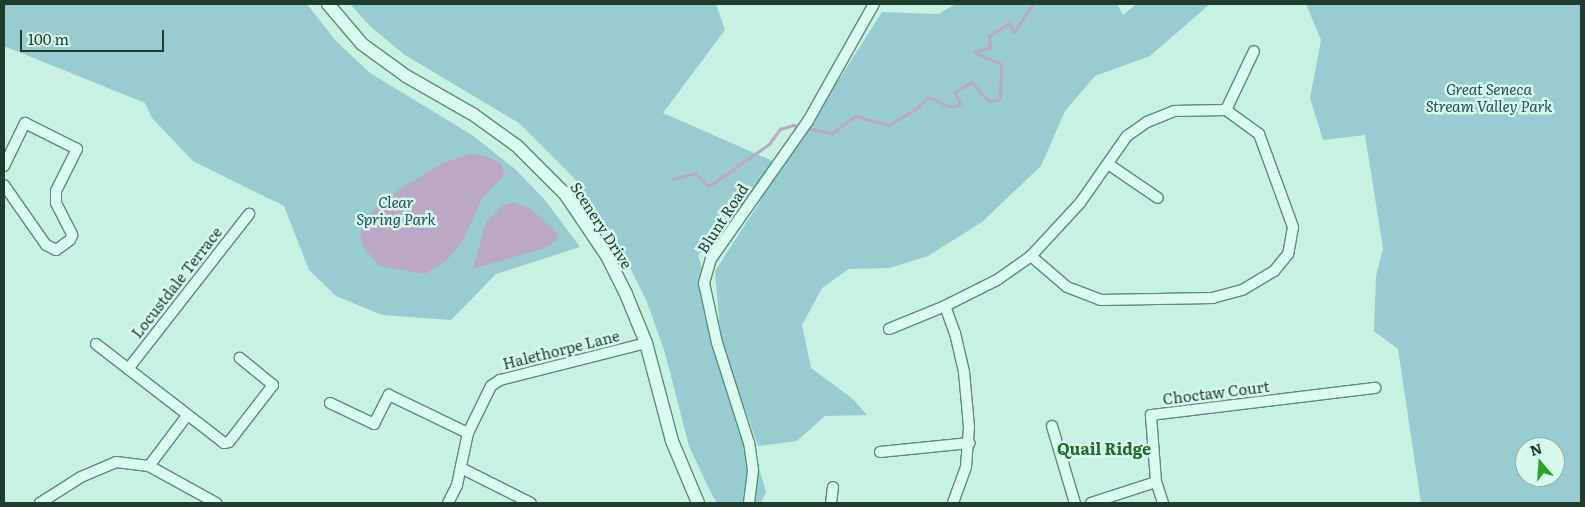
<!DOCTYPE html>
<html>
<head>
<meta charset="utf-8">
<style>
  body { margin:0 }
  #map { position:relative; width:1585px; height:507px; overflow:hidden; background:#c6f1e3; font-family:Literata,serif }
  div>[style] { position:absolute }
  [style*='--x'] { left:calc(var(--x)*1px); top:calc(var(--y)*1px); width:calc(var(--w)*1px); rotate:calc(var(--a)*1deg) }
  .green>* { inset:0; background:#99ccd0 }
  .water>* { inset:0; background:#bba8c5 }
  .stream>* { height:3px; margin:-1.5px; padding:0 1.5px; transform-origin:1.5px; border-radius:1.5px; background:#bba8c5 }
  .roads { filter:drop-shadow(1px 0 #5a8e74) drop-shadow(-1px 0 #5a8e74) drop-shadow(0 1px #5a8e74) drop-shadow(0 -1px #5a8e74) }
  .minor>* { height:10px; margin:-5px; padding:0 5px; transform-origin:5px; border-radius:5px; background:#dafbf0 }
  .tertiary>* { height:12px; margin:-6px; padding:0 6px; transform-origin:6px; border-radius:6px; background:#dafbf0 }
  span { translate:-50% -50%; white-space:nowrap; text-align:center; line-height:1.15; -webkit-text-stroke:5px #d6f8ed; paint-order:stroke }
  .park-label { font-size:15px; color:#244f5b; font-style:italic }
  .street-label { font-size:15px; color:#1f3d2d }
  .neighbourhood-label { font-size:16px; color:#1b6d29; font-weight:700 }
  .frame { position:absolute; inset:0; border:5px solid #1f3d2d; pointer-events:none }
  .north { position:absolute; left:1515px; top:437px; width:50px; height:50px; box-sizing:border-box; background:#d6f8ed; border:1px solid #8dada0; border-radius:50%; rotate:342deg; font-size:14px; font-weight:700; line-height:20px; text-align:center; color:#1f3d2d }
  .north::after { content:''; display:block; margin:auto; width:18px; height:22px; background:#2ca126; clip-path:polygon(50% 0,100% 100%,50% 72%,0 100%) }
  .scale { position:absolute; left:20px; top:30px; width:144px; height:22px; box-sizing:border-box; border:2px solid #1f3d2d; border-top:0; padding-left:6px; font-size:15px; line-height:18px; white-space:nowrap; color:#1f3d2d; -webkit-text-stroke:4px #d6f8ed; paint-order:stroke }
</style>
</head>
<body>
<div id="map">
  <div class="green">
    <i style="clip-path:polygon(4px 4px,307px 4px,336px 41px,370px 73px,472px 135px,515px 169px,545px 200px,580px 247px,496px 274px,451px 320px,382px 315px,336px 296px,309px 270px,284px 206px,193px 161px,152px 118px,145px 103px,4px 46px)"></i>
    <i style="clip-path:polygon(evenodd,350px 4px,716px 4px,725px 30px,663px 113px,784px 166px,882px 12px,938px 14px,956px 4px,1117px 4px,1123px 15px,1136px 4px,1210px 4px,1150px 56px,1095px 76px,1065px 111px,1041px 166px,982px 222px,928px 256px,889px 268px,849px 269px,822px 288px,802px 325px,811px 368px,853px 399px,867px 415px,825px 416px,797px 441px,758px 446px,732px 373px,766px 492px,761px 503px,717px 503px,711px 493px,689px 446px,665px 353px,647px 302px,617px 241px,574px 178px,519px 123px,405px 55px,371px 27px,350px 4px,763px 197px,715px 271px,720px 331px,698px 255px,763px 197px)"></i>
    <i style="clip-path:polygon(evenodd,1306px 4px,1581px 4px,1581px 503px,1421px 503px,1398px 349px,1374px 331px,1376px 276px,1383px 248px,1365px 135px,1323px 140px,1310px 98px,1321px 40px,1306px 4px,1525px 447px,1555px 447px,1555px 477px,1525px 477px,1525px 447px)"></i>
  </div>
  <div class="water">
    <i style="clip-path:polygon(470px 154px,485px 156px,500px 163px,505px 174px,481px 200px,462px 243px,445px 262px,424px 274px,380px 266px,364px 249px,360px 235px,367px 216px,403px 187px,443px 163px)"></i>
    <i style="clip-path:polygon(514px 202px,531px 209px,557px 233px,558px 239px,545px 248px,473px 269px,486px 222px,503px 205px)"></i>
  </div>
  <div class="stream">
    <i style="--x:673;--y:179;--w:23;--a:-15"></i>
    <i style="--x:695;--y:173;--w:19;--a:43"></i>
    <i style="--x:709;--y:186;--w:73;--a:-35"></i>
    <i style="--x:769;--y:144;--w:19;--a:-54"></i>
    <i style="--x:780;--y:129;--w:14;--a:-17"></i>
    <i style="--x:793;--y:125;--w:40;--a:12"></i>
    <i style="--x:832;--y:133;--w:29;--a:-36"></i>
    <i style="--x:855;--y:116;--w:35;--a:15"></i>
    <i style="--x:889;--y:125;--w:33;--a:-31"></i>
    <i style="--x:917;--y:108;--w:16;--a:-45"></i>
    <i style="--x:928;--y:97;--w:25;--a:23"></i>
    <i style="--x:951;--y:107;--w:9;--a:-18"></i>
    <i style="--x:960;--y:104;--w:13;--a:-113"></i>
    <i style="--x:955;--y:92;--w:19;--a:-32"></i>
    <i style="--x:971;--y:82;--w:26;--a:47"></i>
    <i style="--x:989;--y:101;--w:11;--a:-10"></i>
    <i style="--x:1000;--y:99;--w:35;--a:-88"></i>
    <i style="--x:1001;--y:64;--w:30;--a:-156"></i>
    <i style="--x:974;--y:52;--w:17;--a:-17"></i>
    <i style="--x:990;--y:47;--w:11;--a:-95"></i>
    <i style="--x:989;--y:36;--w:23;--a:-34"></i>
    <i style="--x:1008;--y:23;--w:11;--a:56"></i>
    <i style="--x:1014;--y:32;--w:34;--a:-56"></i>
  </div>
  <div class="roads">
    <div class="minor">
      <i style="--x:1226;--y:110;--w:65;--a:-64.6"></i>
      <i style="--x:1108;--y:164;--w:60;--a:34.2"></i>
      <i style="--x:4;--y:166;--w:48;--a:-64"></i>
      <i style="--x:25;--y:123;--w:58;--a:26.6"></i>
      <i style="--x:77;--y:149;--w:47;--a:116.6"></i>
      <i style="--x:56;--y:191;--w:12;--a:90"></i>
      <i style="--x:56;--y:203;--w:36;--a:63"></i>
      <i style="--x:72;--y:235;--w:5;--a:112"></i>
      <i style="--x:70;--y:240;--w:17;--a:144"></i>
      <i style="--x:56;--y:250;--w:11;--a:-153"></i>
      <i style="--x:46;--y:245;--w:73;--a:-125"></i>
      <i style="--x:945;--y:306;--w:29;--a:70"></i>
      <i style="--x:955;--y:333;--w:40;--a:77"></i>
      <i style="--x:964;--y:372;--w:55;--a:84.8"></i>
      <i style="--x:969;--y:427;--w:40;--a:94.3"></i>
      <i style="--x:966;--y:467;--w:38;--a:110"></i>
      <i style="--x:889;--y:329;--w:61;--a:-22.3"></i>
      <i style="--x:945;--y:306;--w:58;--a:-26.6"></i>
      <i style="--x:997;--y:280;--w:42;--a:-35.2"></i>
      <i style="--x:1031;--y:256;--w:72;--a:-47.2"></i>
      <i style="--x:1080;--y:203;--w:82;--a:-55"></i>
      <i style="--x:1127;--y:136;--w:24;--a:-35"></i>
      <i style="--x:1147;--y:122;--w:29;--a:-22"></i>
      <i style="--x:1174;--y:111;--w:52;--a:-1.1"></i>
      <i style="--x:1226;--y:110;--w:41;--a:36"></i>
      <i style="--x:1259;--y:134;--w:99;--a:69.9"></i>
      <i style="--x:1293;--y:227;--w:27;--a:100"></i>
      <i style="--x:1288;--y:254;--w:22;--a:129"></i>
      <i style="--x:1274;--y:271;--w:37;--a:149"></i>
      <i style="--x:1242;--y:290;--w:30;--a:165"></i>
      <i style="--x:1213;--y:298;--w:112;--a:179"></i>
      <i style="--x:1101;--y:300;--w:36;--a:-159"></i>
      <i style="--x:1067;--y:287;--w:48;--a:-139.3"></i>
      <i style="--x:96;--y:344;--w:162;--a:37.7"></i>
      <i style="--x:224;--y:443;--w:5;--a:-11"></i>
      <i style="--x:229;--y:442;--w:72;--a:-52.3"></i>
      <i style="--x:273;--y:385;--w:43;--a:-140.7"></i>
      <i style="--x:128;--y:369;--w:197;--a:-52"></i>
      <i style="--x:330;--y:403;--w:49;--a:25.5"></i>
      <i style="--x:374;--y:424;--w:33;--a:-63"></i>
      <i style="--x:389;--y:395;--w:88;--a:25.7"></i>
      <i style="--x:1052;--y:426;--w:80;--a:73.4"></i>
      <i style="--x:880;--y:452;--w:90;--a:-5.7"></i>
      <i style="--x:149;--y:466;--w:61;--a:-52.9"></i>
      <i style="--x:461;--y:468;--w:78;--a:26.6"></i>
      <i style="--x:40;--y:503;--w:49;--a:-32.4"></i>
      <i style="--x:81;--y:477;--w:38;--a:-23"></i>
      <i style="--x:116;--y:462;--w:33;--a:7"></i>
      <i style="--x:149;--y:466;--w:77;--a:28.9"></i>
      <i style="--x:448;--y:503;--w:20;--a:-63"></i>
      <i style="--x:457;--y:485;--w:53;--a:-78.1"></i>
      <i style="--x:468;--y:433;--w:52;--a:-63.9"></i>
      <i style="--x:491;--y:386;--w:11;--a:-34"></i>
      <i style="--x:500;--y:380;--w:151;--a:-14.2"></i>
      <i style="--x:749;--y:503;--w:33;--a:-83"></i>
      <i style="--x:753;--y:470;--w:27;--a:-98"></i>
      <i style="--x:749;--y:443;--w:105;--a:-107.7"></i>
      <i style="--x:717;--y:343;--w:61;--a:-102.2"></i>
      <i style="--x:704;--y:283;--w:25;--a:-74"></i>
      <i style="--x:711;--y:259;--w:169;--a:-54.9"></i>
      <i style="--x:808;--y:121;--w:134;--a:-60.6"></i>
      <i style="--x:831;--y:503;--w:16;--a:-83"></i>
      <i style="--x:1091;--y:503;--w:68;--a:-17.9"></i>
      <i style="--x:1163;--y:503;--w:22;--a:-108"></i>
      <i style="--x:1156;--y:482;--w:67;--a:-94.3"></i>
      <i style="--x:1151;--y:415;--w:226;--a:-6.9"></i>
    </div>
    <div class="tertiary">
      <i style="--x:328;--y:4;--w:52;--a:49.6"></i>
      <i style="--x:362;--y:44;--w:54;--a:36"></i>
      <i style="--x:406;--y:76;--w:78;--a:29.8"></i>
      <i style="--x:474;--y:115;--w:53;--a:35.8"></i>
      <i style="--x:517;--y:146;--w:68;--a:45"></i>
      <i style="--x:565;--y:194;--w:75;--a:55.9"></i>
      <i style="--x:607;--y:256;--w:42;--a:63.4"></i>
      <i style="--x:626;--y:294;--w:53;--a:67.8"></i>
      <i style="--x:646;--y:343;--w:101;--a:75.1"></i>
      <i style="--x:672;--y:441;--w:67;--a:67.2"></i>
    </div>
  </div>
  <div class="park-label">
    <span style="left:1489px;top:97px">Great Seneca<br>Stream Valley Park</span>
    <span style="left:396px;top:210px">Clear<br>Spring Park</span>
  </div>
  <div class="street-label">
    <span style="left:722px;top:218px;rotate:-57deg">Blunt Road</span>
    <span style="left:602px;top:225px;rotate:57deg">Scenery Drive</span>
    <span style="left:176px;top:282px;rotate:-52deg">Locustdale Terrace</span>
    <span style="left:561px;top:349px;rotate:-14deg">Halethorpe Lane</span>
    <span style="left:1216px;top:392px;rotate:-7deg">Choctaw Court</span>
  </div>
  <div class="neighbourhood-label">
    <span style="left:1104px;top:448px">Quail Ridge</span>
  </div>
  <div class="frame"></div>
  <div class="north">N</div>
  <div class="scale">100 m</div>
</div>
</body>
</html>
